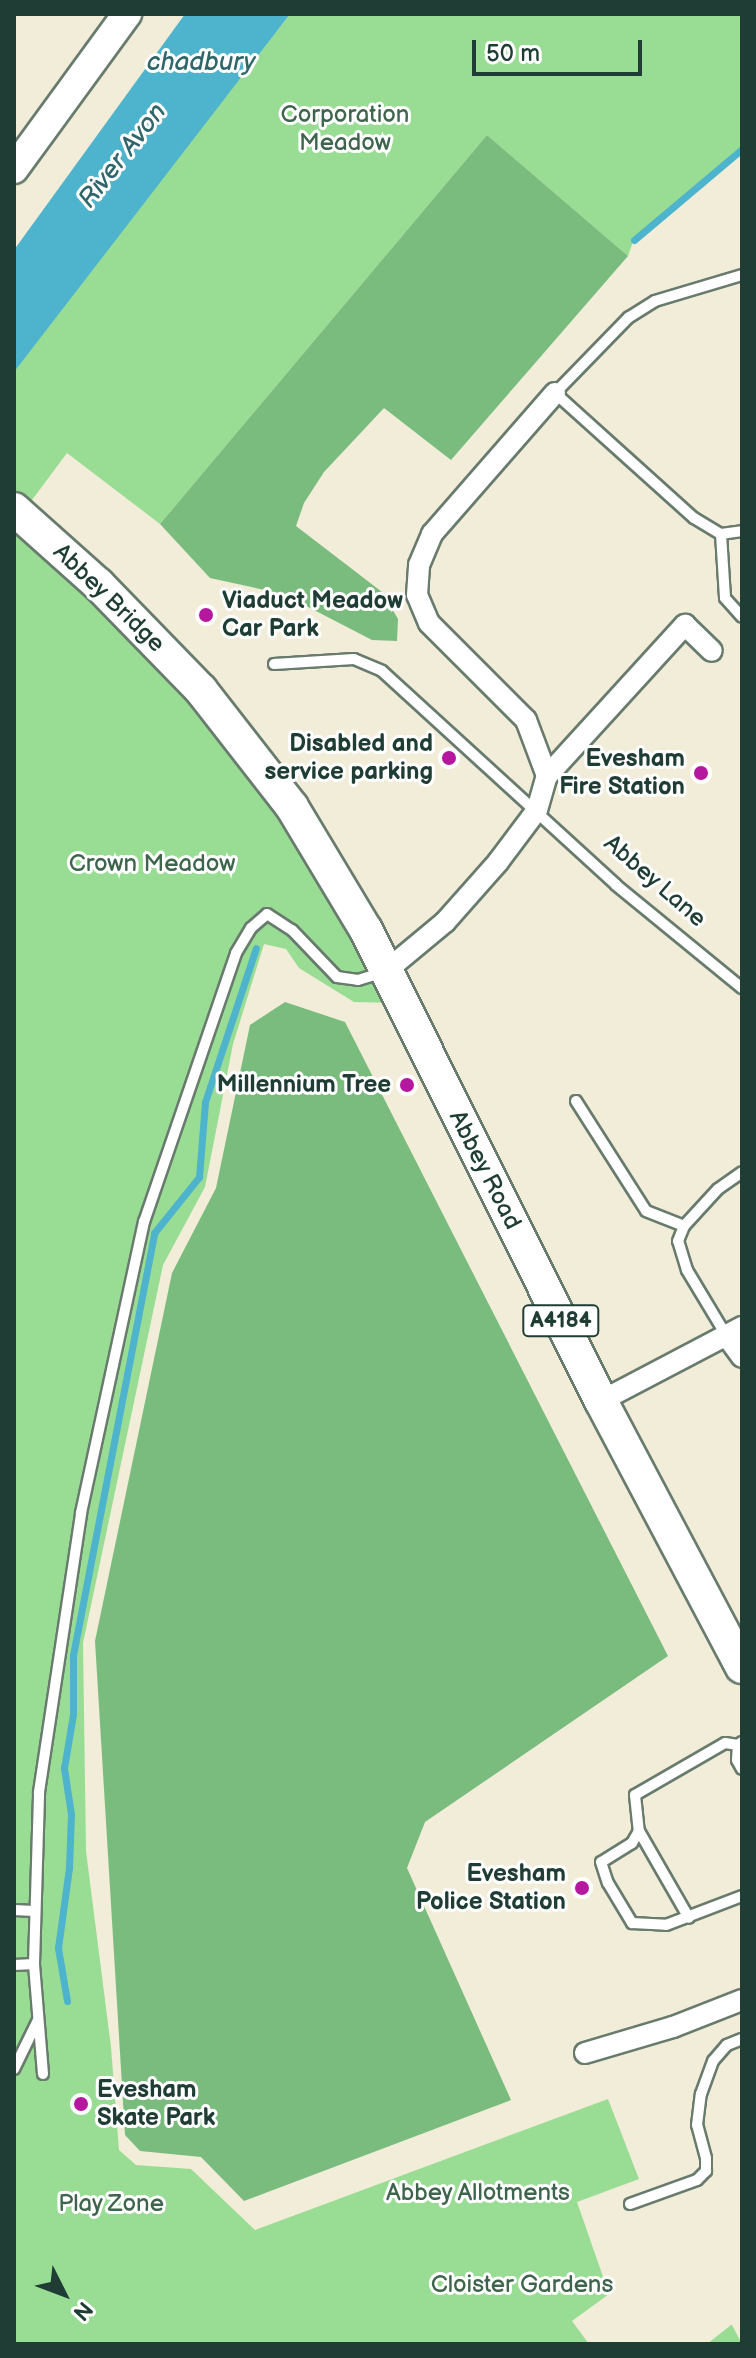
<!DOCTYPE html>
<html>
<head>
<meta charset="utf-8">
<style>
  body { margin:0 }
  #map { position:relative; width:756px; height:2358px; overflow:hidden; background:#f1edd8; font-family:"Balsamiq Sans",sans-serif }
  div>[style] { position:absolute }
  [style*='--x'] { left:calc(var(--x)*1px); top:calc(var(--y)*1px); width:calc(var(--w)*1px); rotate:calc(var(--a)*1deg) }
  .green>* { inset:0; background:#99dd95 }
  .forest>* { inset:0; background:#7abc7e }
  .water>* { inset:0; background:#4eb3cc }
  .stream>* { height:7px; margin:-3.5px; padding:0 3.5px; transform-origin:3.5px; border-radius:3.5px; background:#4eb3cc }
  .roads { filter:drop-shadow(2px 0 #687b6d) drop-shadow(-2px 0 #687b6d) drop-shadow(0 2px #687b6d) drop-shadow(0 -2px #687b6d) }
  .lane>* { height:10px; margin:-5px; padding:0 5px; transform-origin:5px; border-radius:5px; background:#fff }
  .street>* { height:20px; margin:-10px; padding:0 10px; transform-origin:10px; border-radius:10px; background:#fff }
  .secondary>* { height:28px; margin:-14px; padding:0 14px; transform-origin:14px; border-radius:14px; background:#fff }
  .primary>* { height:32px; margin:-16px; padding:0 16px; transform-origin:16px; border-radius:16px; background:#fff }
  .dots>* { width:22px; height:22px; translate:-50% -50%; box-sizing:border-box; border:4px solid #fff; border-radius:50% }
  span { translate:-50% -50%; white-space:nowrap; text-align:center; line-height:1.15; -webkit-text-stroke:6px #fff; paint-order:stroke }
  .shield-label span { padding:2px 6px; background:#fff; border:2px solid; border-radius:6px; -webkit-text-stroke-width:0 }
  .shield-label { font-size:22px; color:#1f3d34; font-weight:700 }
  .park-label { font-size:24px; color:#3e654c }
  .street-label { font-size:24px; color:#1f3d34 }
  .poi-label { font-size:24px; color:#1f3d34; font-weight:700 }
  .left { translate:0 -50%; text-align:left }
  .right { translate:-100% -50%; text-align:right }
  .water-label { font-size:26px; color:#2f6669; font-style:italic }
  .frame { position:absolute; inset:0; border:16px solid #1f3d34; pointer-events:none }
  .north { position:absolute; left:24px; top:2254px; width:80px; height:80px; -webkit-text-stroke:6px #fff; paint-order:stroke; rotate:132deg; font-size:22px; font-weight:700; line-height:32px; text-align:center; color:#1f3d34 }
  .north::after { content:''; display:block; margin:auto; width:28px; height:36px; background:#1f3d34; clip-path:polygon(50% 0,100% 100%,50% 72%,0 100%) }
  .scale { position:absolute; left:472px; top:40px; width:170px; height:36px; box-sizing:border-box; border:4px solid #1f3d34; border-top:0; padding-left:10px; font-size:24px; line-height:28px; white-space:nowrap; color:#1f3d34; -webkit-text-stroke:6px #fff; paint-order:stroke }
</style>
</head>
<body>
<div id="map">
  <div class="green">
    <i style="clip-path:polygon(290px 14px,742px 14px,742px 149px,634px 239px,628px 256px,487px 135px,160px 524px,67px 453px,29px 504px,14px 495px,14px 373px,23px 357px)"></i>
    <i style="clip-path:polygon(14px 518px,79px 567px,301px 829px,399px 1003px,354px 1002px,299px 968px,286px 949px,264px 944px,233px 1044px,205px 1187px,163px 1265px,83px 1643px,86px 1851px,111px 2047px,119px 2150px,136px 2165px,191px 2169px,255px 2230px,608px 2099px,639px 2179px,577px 2202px,609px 2294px,572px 2321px,589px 2344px,14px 2344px)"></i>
    <i style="clip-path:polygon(732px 2325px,742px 2344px,707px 2344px,731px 2325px)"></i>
  </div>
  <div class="forest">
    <i style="clip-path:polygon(487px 135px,628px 256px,451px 460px,384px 408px,324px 472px,304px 503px,296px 526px,382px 592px,398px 619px,397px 641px,372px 640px,283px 594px,210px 578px,160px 524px)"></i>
    <i style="clip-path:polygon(285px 1002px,345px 1022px,668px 1656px,425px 1822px,407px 1868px,511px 2100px,244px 2201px,201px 2157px,140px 2151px,125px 2135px,95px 1641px,172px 1273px,216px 1188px,250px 1025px)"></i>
  </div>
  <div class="water">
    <i style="clip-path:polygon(185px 14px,290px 14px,14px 372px,14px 250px)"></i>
  </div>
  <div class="stream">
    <i style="--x:634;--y:240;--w:141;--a:-40.1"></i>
    <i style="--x:67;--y:2001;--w:54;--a:-99.6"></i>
    <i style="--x:58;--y:1948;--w:81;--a:-82.2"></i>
    <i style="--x:69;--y:1868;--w:54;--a:-87.9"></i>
    <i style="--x:71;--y:1814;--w:47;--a:-98.7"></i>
    <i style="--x:64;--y:1768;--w:55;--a:-80.5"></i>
    <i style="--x:73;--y:1714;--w:59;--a:-90"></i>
    <i style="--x:73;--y:1655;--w:430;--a:-79.1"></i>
    <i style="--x:154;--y:1233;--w:72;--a:-51.2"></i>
    <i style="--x:199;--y:1177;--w:75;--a:-85.4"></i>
    <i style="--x:205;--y:1102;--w:162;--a:-71.7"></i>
  </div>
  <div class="roads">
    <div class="lane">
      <i style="--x:742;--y:275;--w:91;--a:163.4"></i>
      <i style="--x:655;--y:301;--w:31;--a:148"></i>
      <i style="--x:629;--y:317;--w:106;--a:134.2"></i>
      <i style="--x:555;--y:393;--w:187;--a:42"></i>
      <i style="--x:694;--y:518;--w:31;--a:31"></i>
      <i style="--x:721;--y:534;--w:21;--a:-8"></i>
      <i style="--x:721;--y:534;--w:64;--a:86.4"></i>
      <i style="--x:725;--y:598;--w:25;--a:48"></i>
      <i style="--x:274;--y:664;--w:80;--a:-3.6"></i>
      <i style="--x:354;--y:659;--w:30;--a:23"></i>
      <i style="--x:382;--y:671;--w:317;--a:42.4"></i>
      <i style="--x:616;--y:885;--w:163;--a:39.3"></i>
      <i style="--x:576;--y:1101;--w:130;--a:57.5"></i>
      <i style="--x:646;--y:1211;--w:41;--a:21.5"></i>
      <i style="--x:726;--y:1335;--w:76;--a:-121"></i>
      <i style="--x:687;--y:1270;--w:30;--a:-107"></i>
      <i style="--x:678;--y:1241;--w:16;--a:-68"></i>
      <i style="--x:684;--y:1226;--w:50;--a:-47.4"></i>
      <i style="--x:718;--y:1189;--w:29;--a:-35"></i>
      <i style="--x:742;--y:1742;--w:5;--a:143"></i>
      <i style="--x:738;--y:1745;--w:15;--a:94"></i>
      <i style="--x:737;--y:1760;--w:10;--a:61"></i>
      <i style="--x:738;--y:1745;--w:13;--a:-171"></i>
      <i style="--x:725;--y:1743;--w:104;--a:150"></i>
      <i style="--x:635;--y:1795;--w:36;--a:84"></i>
      <i style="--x:639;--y:1831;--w:14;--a:120"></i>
      <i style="--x:632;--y:1843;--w:36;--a:148"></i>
      <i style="--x:601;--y:1862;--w:22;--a:72"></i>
      <i style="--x:608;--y:1883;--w:47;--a:59"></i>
      <i style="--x:632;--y:1923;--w:34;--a:3"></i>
      <i style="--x:666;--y:1925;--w:81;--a:-20.9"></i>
      <i style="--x:639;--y:1831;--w:100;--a:60.1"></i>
      <i style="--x:14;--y:1910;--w:20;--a:3"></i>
      <i style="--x:14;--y:1965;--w:20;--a:-3"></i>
      <i style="--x:14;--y:2069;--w:55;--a:-63.9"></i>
      <i style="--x:43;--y:2074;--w:110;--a:-94.7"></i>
      <i style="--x:34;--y:1964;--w:172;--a:-88.3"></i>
      <i style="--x:39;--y:1792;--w:282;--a:-81.4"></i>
      <i style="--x:81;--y:1513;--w:298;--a:-77.8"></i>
      <i style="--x:144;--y:1222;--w:284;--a:-71.1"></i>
      <i style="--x:236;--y:953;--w:29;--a:-59"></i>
      <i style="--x:251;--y:928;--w:21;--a:-41"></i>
      <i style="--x:267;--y:914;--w:30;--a:33"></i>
      <i style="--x:292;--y:930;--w:65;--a:46.2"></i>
      <i style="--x:337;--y:977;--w:21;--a:8"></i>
      <i style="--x:358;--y:980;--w:27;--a:-17"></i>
      <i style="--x:630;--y:2204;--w:71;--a:-19.7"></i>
      <i style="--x:697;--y:2180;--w:13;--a:-45"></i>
      <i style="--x:706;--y:2171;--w:13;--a:-90"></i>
      <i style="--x:706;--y:2158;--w:34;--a:-105"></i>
      <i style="--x:697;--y:2125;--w:31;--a:-83"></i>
      <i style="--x:701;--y:2094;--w:35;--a:-70"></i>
      <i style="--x:713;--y:2061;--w:21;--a:-49"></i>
      <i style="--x:727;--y:2045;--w:16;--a:-22"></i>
    </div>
    <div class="street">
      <i style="--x:547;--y:776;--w:205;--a:-47.6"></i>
      <i style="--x:685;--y:625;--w:37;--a:44"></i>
      <i style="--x:386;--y:971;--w:77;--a:-39.7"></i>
      <i style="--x:445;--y:922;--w:80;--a:-48.5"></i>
      <i style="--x:498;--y:862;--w:65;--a:-53.1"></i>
      <i style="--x:537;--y:810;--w:35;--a:-74"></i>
      <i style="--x:547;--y:776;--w:60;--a:-110.6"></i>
      <i style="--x:526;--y:720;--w:137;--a:-135"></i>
      <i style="--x:429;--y:623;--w:30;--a:-113"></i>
      <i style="--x:417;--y:595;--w:30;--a:-86"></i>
      <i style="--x:419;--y:565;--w:34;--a:-67"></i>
      <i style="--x:432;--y:534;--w:187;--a:-48.9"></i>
      <i style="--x:726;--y:1335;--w:27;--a:54"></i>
      <i style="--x:601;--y:1401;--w:159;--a:-27.7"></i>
      <i style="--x:585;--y:2053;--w:92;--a:-16.5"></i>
      <i style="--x:673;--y:2027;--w:74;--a:-21.4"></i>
    </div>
    <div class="secondary">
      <i style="--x:14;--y:169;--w:192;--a:-53.9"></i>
    </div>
    <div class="primary">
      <i style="--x:14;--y:509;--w:113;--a:41.8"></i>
      <i style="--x:98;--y:584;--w:148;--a:45.8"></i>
      <i style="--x:201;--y:690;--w:148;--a:52.1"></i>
      <i style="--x:292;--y:807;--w:144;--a:59"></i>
      <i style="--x:366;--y:930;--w:526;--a:63.48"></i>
      <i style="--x:601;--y:1401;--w:301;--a:62.1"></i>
    </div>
  </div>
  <div class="dots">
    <i style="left:206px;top:615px;background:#b5179e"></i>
    <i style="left:449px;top:758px;background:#b5179e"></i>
    <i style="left:701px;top:773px;background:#b5179e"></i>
    <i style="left:407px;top:1085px;background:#b5179e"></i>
    <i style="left:582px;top:1888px;background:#b5179e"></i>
    <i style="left:81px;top:2104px;background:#b5179e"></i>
  </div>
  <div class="shield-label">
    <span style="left:561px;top:1321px">A4184</span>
  </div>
  <div class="park-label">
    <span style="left:345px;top:129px">Corporation<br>Meadow</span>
    <span style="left:152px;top:864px">Crown Meadow</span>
    <span style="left:478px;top:2193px">Abbey Allotments</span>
    <span style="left:111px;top:2204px">Play Zone</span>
    <span style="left:522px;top:2285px">Cloister Gardens</span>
  </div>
  <div class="street-label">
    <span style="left:109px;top:598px;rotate:44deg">Abbey Bridge</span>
    <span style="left:655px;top:881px;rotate:41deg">Abbey Lane</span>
    <span style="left:485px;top:1170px;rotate:63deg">Abbey Road</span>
  </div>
  <div class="poi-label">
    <span class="left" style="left:222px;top:615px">Viaduct Meadow<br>Car Park</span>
    <span class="right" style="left:433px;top:758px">Disabled and<br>service parking</span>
    <span class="right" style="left:685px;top:773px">Evesham<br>Fire Station</span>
    <span class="right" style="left:391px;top:1085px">Millennium Tree</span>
    <span class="right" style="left:566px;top:1888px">Evesham<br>Police Station</span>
    <span class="left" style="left:97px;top:2104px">Evesham<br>Skate Park</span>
  </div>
  <div class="water-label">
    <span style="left:201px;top:63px">chadbury</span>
    <span style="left:123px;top:156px;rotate:-52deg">River Avon</span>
  </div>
  <div class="frame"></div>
  <div class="north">N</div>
  <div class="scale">50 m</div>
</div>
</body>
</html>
